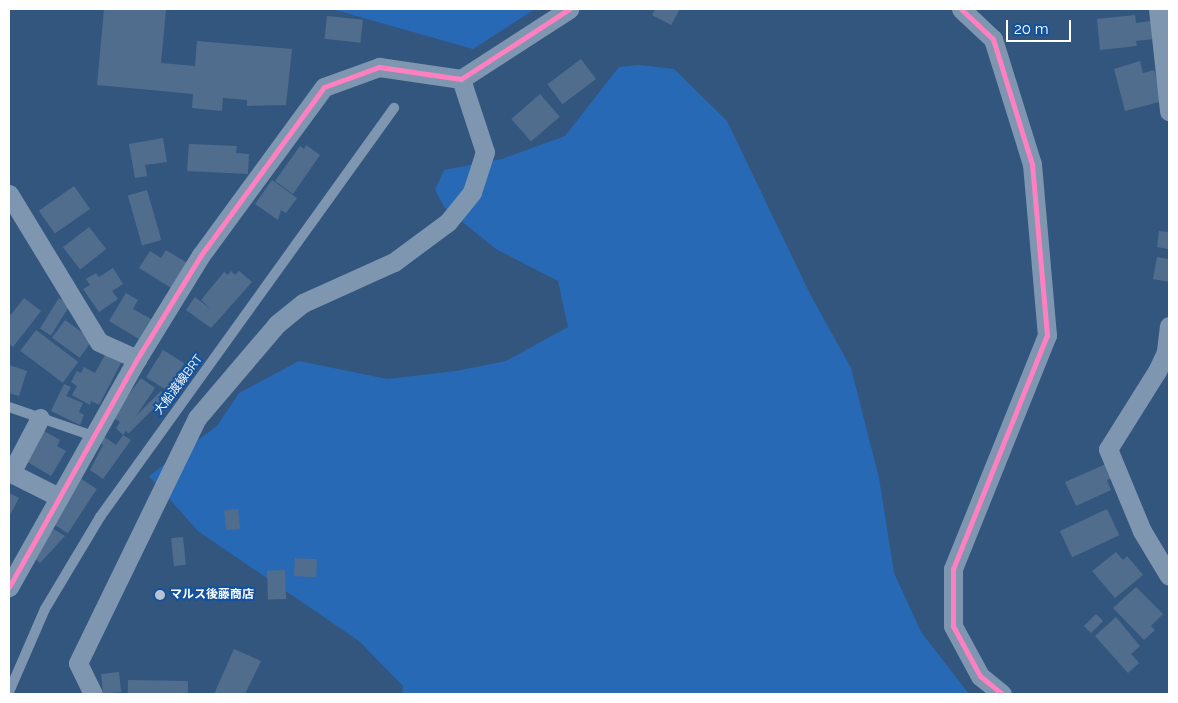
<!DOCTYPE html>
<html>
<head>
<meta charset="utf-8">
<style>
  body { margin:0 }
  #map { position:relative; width:1178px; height:703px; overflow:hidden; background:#33567f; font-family:Raleway,"Noto Sans JP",sans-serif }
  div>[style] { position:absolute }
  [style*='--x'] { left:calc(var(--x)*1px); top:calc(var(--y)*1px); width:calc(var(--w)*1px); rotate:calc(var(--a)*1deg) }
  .green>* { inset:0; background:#2869b5 }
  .building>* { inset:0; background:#516d8d; transform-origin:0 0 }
  .lane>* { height:10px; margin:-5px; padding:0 5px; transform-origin:5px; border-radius:5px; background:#7e96af }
  .street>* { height:19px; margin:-9.5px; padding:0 9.5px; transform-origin:9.5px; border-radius:9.5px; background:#7e96af }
  .cycleway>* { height:5px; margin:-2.5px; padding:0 2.5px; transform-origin:2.5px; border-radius:2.5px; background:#ff80c0 }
  .dots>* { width:14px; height:14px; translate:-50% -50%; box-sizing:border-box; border:2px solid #13529f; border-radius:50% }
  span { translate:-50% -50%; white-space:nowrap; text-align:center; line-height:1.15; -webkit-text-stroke:4px #13529f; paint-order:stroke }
  .street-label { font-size:12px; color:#fff }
  .poi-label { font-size:12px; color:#fff; font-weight:700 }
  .left { translate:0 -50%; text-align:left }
  .frame { position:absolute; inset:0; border:10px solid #fff; pointer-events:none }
  .scale { position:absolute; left:1006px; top:20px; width:65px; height:22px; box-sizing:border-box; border:2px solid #fff; border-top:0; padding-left:6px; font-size:15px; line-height:18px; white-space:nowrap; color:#fff; -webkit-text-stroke:4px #13529f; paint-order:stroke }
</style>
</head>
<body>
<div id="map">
  <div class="green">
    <i style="clip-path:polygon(332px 9px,535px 9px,473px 49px)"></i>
    <i style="clip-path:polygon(639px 65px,674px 69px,727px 121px,810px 294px,851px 368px,879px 478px,894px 573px,921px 632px,969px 694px,402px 694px,403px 686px,359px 641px,198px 531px,149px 476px,217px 426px,239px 393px,299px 361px,387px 379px,456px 371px,506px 361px,568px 327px,558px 281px,496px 249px,445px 208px,435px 190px,444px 170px,502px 159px,565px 136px,619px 67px)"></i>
  </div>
  <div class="building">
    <i style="clip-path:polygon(104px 9px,166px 10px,161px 63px,195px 66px,197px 41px,292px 49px,286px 105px,247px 106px,247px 100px,223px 98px,222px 111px,192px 108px,193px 94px,97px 85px)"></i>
    <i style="clip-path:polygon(655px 9px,680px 9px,671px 25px,652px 15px)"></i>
    <i style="clip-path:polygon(1135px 15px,1136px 23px,1151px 21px,1153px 39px,1136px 41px,1137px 46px,1100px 50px,1097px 19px)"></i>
    <i style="left:327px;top:16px;width:36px;height:23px;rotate:6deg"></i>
    <i style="left:581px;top:59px;width:25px;height:42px;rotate:53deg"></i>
    <i style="clip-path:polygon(1140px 61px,1143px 73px,1154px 70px,1163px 101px,1125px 111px,1114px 69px)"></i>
    <i style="left:540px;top:94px;width:30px;height:38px;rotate:49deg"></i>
    <i style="clip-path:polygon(163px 138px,167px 162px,145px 165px,147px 176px,135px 178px,129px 144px)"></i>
    <i style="clip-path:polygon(189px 144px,237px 146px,236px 153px,249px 154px,248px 174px,187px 171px)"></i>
    <i style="clip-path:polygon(306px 145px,320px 155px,293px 194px,275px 181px,300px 146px,304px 149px)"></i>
    <i style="clip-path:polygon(272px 180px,297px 198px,286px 213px,281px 210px,278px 220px,255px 204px)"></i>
    <i style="left:74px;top:186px;width:28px;height:43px;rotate:55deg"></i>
    <i style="left:147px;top:190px;width:52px;height:20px;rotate:74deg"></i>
    <i style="left:89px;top:227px;width:28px;height:33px;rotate:52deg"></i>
    <i style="clip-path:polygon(1159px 231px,1169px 232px,1168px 249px,1157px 247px)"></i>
    <i style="clip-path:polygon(166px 250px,189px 264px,173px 289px,139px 268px,150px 251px,161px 258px)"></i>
    <i style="clip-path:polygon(1157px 257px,1169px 259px,1169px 282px,1153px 279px)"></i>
    <i style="clip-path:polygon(113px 268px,123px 284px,112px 291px,118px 299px,99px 312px,83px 289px,90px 285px,86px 279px,96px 273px,99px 277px)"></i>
    <i style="clip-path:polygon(231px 271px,235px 275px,239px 271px,252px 282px,211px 328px,186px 310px,195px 297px,212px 310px,201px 300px,224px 272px,228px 275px)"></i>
    <i style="clip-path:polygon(126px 293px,138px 300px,133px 309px,151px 319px,139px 339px,109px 321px)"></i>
    <i style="clip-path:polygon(24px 298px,41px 311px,13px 347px,9px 344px,9px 317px)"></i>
    <i style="left:59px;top:298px;width:13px;height:36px;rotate:32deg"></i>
    <i style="left:65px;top:320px;width:34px;height:22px;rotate:36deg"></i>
    <i style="left:36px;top:330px;width:53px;height:26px;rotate:37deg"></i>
    <i style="left:163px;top:350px;width:25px;height:32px;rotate:32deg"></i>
    <i style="clip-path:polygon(106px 353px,122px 361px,99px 405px,91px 401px,90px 405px,72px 395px,77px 386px,71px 382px,77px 371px,81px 373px,84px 367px,95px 373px)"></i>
    <i style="clip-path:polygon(9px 365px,27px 371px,19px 396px,9px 393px)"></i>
    <i style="clip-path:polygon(141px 378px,155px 388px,123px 435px,116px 428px,120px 422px,112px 417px)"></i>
    <i style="clip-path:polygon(64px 384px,71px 387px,66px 396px,83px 403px,79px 412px,84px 415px,80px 425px,51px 411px)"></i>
    <i style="left:161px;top:391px;width:7px;height:53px;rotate:45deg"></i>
    <i style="clip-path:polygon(44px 431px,60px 440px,57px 446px,66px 451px,51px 476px,26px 461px)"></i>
    <i style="clip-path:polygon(123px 435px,131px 440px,103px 479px,90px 470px,103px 445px,99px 441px,103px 436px,116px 445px)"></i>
    <i style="clip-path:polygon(1106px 464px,1113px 478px,1107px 480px,1111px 490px,1076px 506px,1065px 482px)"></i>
    <i style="left:80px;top:478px;width:20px;height:53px;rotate:33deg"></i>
    <i style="clip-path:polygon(9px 493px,19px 498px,9px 517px)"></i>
    <i style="left:238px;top:509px;width:20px;height:14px;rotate:84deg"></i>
    <i style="left:1107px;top:509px;width:29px;height:52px;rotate:65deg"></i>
    <i style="clip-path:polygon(50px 527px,65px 536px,40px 563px,33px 557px)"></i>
    <i style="left:183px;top:537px;width:28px;height:12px;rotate:84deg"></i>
    <i style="clip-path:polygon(1116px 552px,1123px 560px,1127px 556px,1143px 575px,1115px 598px,1092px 571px)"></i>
    <i style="left:295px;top:558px;width:22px;height:18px;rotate:3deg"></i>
    <i style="left:285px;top:570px;width:29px;height:18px;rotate:88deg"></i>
    <i style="clip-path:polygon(1136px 587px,1163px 614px,1151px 626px,1155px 630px,1144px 640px,1113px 608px)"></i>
    <i style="left:1096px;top:614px;width:10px;height:17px;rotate:45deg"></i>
    <i style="clip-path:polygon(1116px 617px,1140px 646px,1131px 654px,1139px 663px,1128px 673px,1095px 636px)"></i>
    <i style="clip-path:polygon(234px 649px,261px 661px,245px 694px,214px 694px)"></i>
    <i style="left:119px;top:672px;width:20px;height:18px;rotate:84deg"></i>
    <i style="left:128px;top:680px;width:60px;height:14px;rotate:1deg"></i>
  </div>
  <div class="lane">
    <i style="--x:9;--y:407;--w:89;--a:19"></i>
    <i style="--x:9;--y:692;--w:90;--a:-66.6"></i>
    <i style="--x:45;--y:609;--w:107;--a:-59.1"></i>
    <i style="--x:100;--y:517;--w:504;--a:-54.29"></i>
  </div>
  <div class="street">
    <i style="--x:961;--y:9;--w:44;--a:43.2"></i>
    <i style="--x:993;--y:39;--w:131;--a:72.7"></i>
    <i style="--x:1032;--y:164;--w:172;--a:85"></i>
    <i style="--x:1047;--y:335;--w:252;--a:111.9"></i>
    <i style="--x:953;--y:569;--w:57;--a:90"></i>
    <i style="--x:953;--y:626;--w:57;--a:61.6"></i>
    <i style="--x:980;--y:676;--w:28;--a:39"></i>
    <i style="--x:1158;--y:9;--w:103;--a:83.8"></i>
    <i style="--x:9;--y:194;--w:173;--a:58.7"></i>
    <i style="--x:99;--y:342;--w:42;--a:24.1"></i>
    <i style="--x:1169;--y:326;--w:26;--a:97"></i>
    <i style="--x:1166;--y:352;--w:21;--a:115"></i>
    <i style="--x:1157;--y:371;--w:92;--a:122.1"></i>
    <i style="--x:1108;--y:449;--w:89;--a:67.5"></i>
    <i style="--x:1142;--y:531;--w:52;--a:59"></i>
    <i style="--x:40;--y:418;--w:62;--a:117.8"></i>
    <i style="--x:11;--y:473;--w:54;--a:26.6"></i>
    <i style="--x:9;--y:587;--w:261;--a:-60.7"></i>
    <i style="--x:137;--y:359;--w:122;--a:-58.4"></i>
    <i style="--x:201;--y:255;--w:208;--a:-53.8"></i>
    <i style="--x:324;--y:87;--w:59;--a:-20"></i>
    <i style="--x:379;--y:67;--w:83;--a:8.3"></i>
    <i style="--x:461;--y:79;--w:129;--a:-32.9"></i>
    <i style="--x:93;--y:694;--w:34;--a:-116"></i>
    <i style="--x:78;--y:663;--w:272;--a:-64.1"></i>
    <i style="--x:197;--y:418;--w:123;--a:-49.6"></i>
    <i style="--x:277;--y:324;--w:33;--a:-39"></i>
    <i style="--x:303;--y:303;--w:100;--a:-24.3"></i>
    <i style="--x:394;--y:262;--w:67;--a:-36.5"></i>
    <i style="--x:448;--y:222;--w:38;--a:-51"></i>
    <i style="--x:472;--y:192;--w:42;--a:-72"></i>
    <i style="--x:485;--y:152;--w:77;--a:-108.2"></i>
  </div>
  <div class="cycleway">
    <i style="--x:961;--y:9;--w:44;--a:43.2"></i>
    <i style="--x:993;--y:39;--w:131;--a:72.7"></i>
    <i style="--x:1032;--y:164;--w:172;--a:85"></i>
    <i style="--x:1047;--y:335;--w:252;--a:111.9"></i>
    <i style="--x:953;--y:569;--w:57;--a:90"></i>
    <i style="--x:953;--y:626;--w:57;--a:61.6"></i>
    <i style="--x:980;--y:676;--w:28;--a:39"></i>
    <i style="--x:9;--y:587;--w:261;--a:-60.7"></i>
    <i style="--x:137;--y:359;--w:122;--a:-58.4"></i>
    <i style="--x:201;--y:255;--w:208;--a:-53.8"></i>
    <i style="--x:324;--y:87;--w:59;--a:-20"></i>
    <i style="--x:379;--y:67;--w:83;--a:8.3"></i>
    <i style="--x:461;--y:79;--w:129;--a:-32.9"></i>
  </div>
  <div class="dots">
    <i style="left:160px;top:595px;background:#b8c4d2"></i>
  </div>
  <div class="street-label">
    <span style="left:179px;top:385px;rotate:-53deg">大船渡線BRT</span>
  </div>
  <div class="poi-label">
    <span class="left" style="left:170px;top:595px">マルス後藤商店</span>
  </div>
  <div class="frame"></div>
  <div class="scale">20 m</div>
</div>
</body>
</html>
